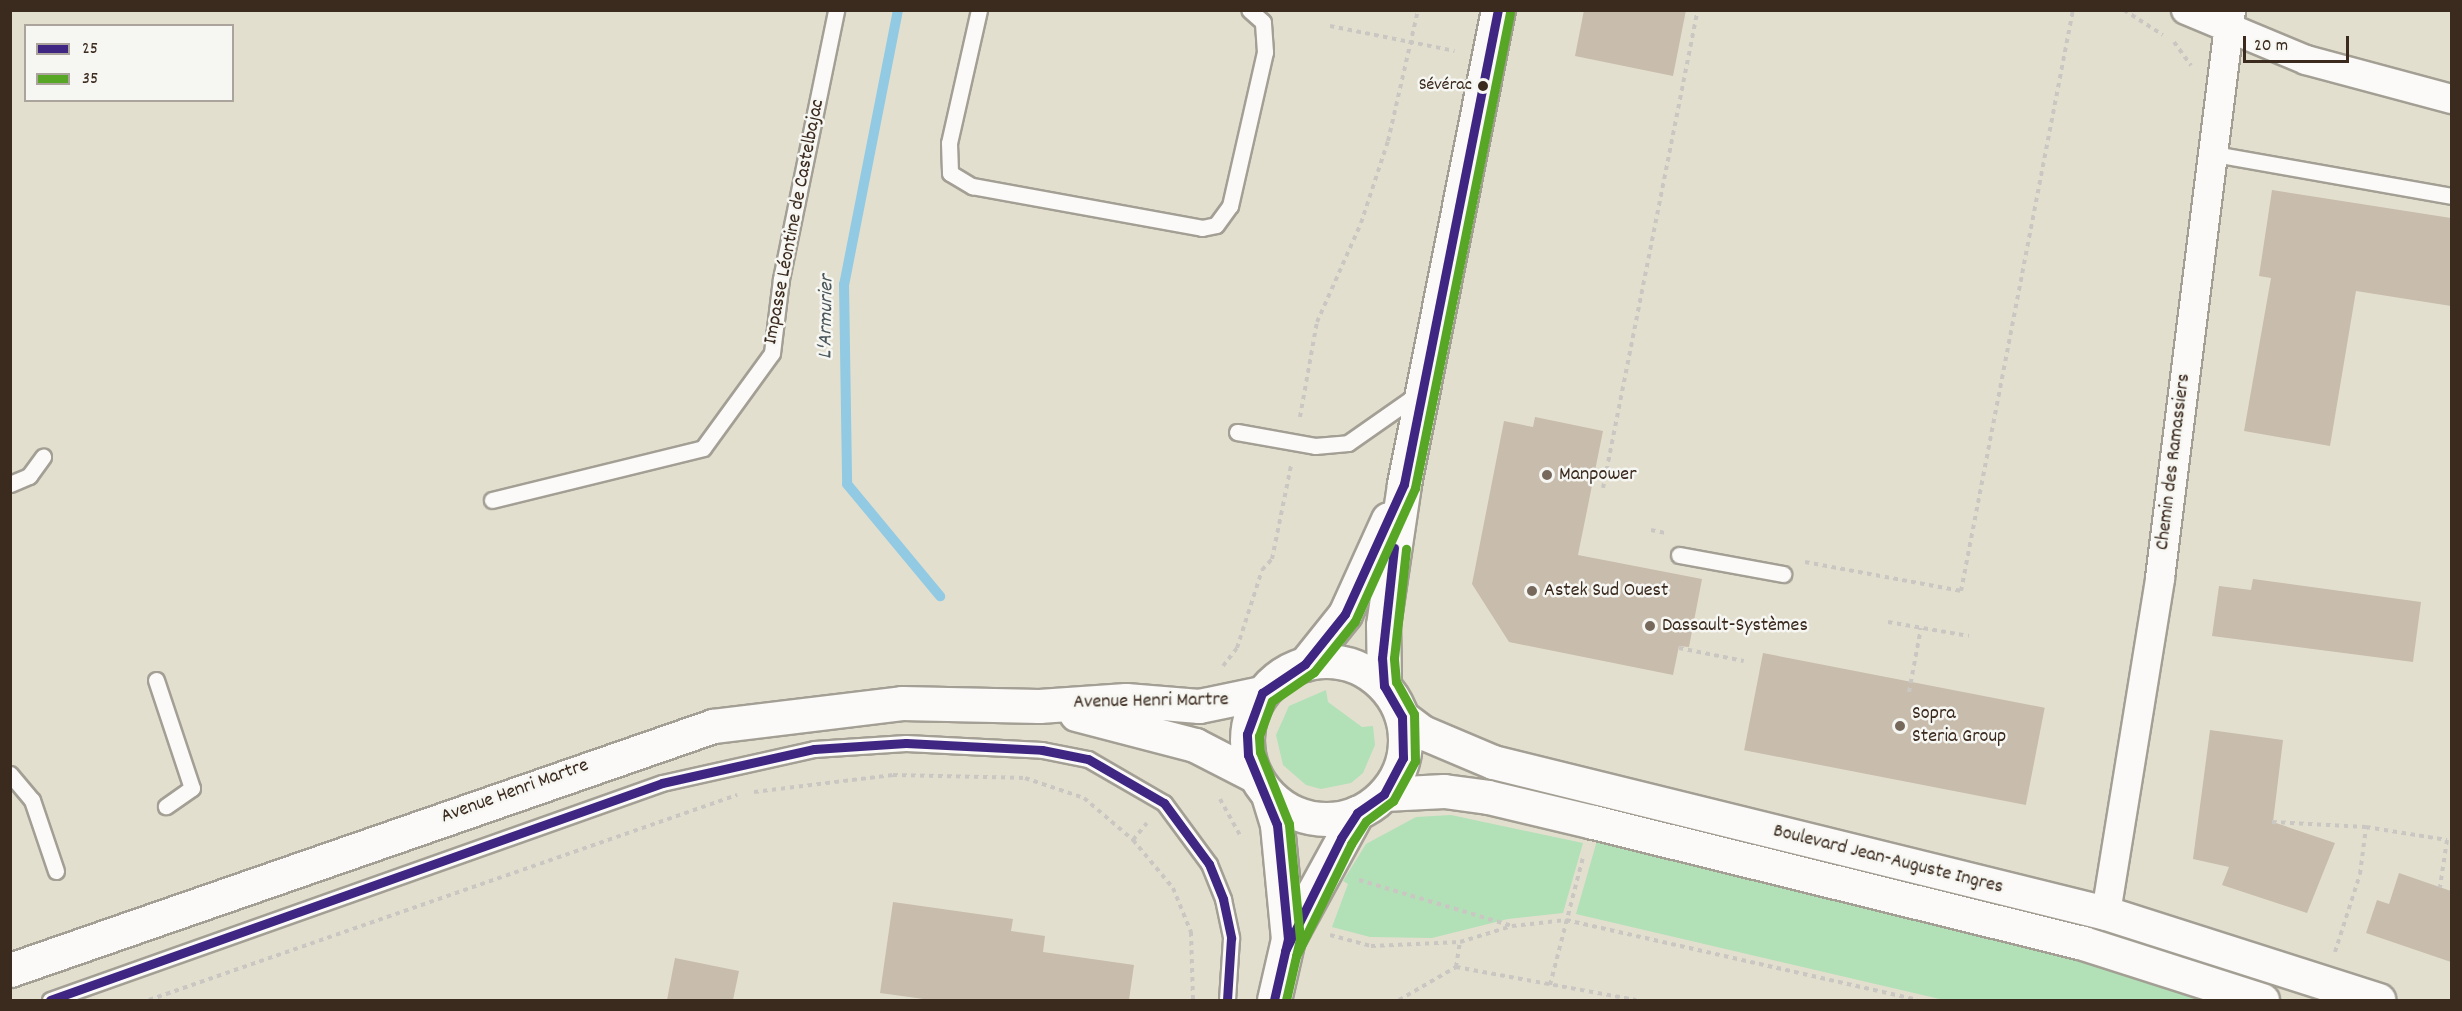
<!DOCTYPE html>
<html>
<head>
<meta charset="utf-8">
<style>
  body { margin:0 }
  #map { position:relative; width:2462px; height:1011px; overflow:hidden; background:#e3dfcf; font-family:Dekko,sans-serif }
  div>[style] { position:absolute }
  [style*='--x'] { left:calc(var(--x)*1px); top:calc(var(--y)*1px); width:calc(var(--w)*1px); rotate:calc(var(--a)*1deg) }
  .green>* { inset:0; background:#b2e0b7 }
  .stream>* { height:10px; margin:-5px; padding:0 5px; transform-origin:5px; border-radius:5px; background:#91cae2 }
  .building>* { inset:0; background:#c8bcac; transform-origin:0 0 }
  .path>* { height:4px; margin-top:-2px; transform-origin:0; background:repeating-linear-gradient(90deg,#cac7c3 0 4.5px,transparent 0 9px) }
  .roads { filter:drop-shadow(2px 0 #a39f94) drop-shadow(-2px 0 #a39f94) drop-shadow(0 2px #a39f94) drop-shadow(0 -2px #a39f94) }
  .service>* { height:15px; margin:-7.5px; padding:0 7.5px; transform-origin:7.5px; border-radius:7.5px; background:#fbfaf8 }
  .minor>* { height:28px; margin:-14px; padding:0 14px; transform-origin:14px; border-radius:14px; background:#fbfaf8 }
  .tertiary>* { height:33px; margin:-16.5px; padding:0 16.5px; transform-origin:16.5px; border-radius:16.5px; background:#fbfaf8 }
  .secondary>* { height:33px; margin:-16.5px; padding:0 16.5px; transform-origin:16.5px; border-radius:16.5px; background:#fbfaf8 }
  .secondary>.ring { margin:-16.5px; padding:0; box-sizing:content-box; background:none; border:33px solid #fbfaf8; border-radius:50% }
  .bus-1>* { height:9px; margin:-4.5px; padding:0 4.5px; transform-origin:4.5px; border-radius:4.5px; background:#3f2682 }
  .bus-2>* { height:9px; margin:-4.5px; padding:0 4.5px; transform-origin:4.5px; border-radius:4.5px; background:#57a625 }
  .dots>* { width:16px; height:16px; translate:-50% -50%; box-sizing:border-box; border:3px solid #f6f6f2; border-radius:50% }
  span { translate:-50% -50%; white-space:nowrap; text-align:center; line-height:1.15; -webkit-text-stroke:5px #f6f6f2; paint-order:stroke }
  .bus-label { font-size:18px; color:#3b2a1e }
  .right { translate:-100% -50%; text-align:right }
  .street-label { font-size:20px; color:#3b2a1e }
  .poi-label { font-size:20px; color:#3b2a1e }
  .left { translate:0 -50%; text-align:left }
  .water-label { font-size:21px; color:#4a575b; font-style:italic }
  .frame { position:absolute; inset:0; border:12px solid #3b2a1e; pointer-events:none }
  .legend { position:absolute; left:24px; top:24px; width:210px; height:78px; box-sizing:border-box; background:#f6f6f2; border:2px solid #aba49d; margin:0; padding:8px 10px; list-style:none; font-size:18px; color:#3b2a1e }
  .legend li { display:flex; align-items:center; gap:12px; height:30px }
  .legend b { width:30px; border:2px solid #aba49d }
  .scale { position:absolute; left:2243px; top:36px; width:106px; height:27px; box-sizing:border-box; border:3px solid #3b2a1e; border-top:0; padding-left:8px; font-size:18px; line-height:21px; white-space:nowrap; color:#3b2a1e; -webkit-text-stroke:4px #f6f6f2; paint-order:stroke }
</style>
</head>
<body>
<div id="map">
  <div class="green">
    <i style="clip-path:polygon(1326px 690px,1328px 702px,1362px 727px,1373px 726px,1375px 745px,1363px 773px,1351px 783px,1321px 789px,1306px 785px,1283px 765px,1276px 735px,1289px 706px)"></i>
    <i style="clip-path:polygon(1451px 815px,1583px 843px,1563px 913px,1508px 919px,1432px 938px,1370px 937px,1332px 927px,1348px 884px,1343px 881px,1366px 844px,1416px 817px)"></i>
    <i style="clip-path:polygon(1598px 837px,2070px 953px,2229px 1000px,1944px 1000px,1576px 914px)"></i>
  </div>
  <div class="stream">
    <i style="--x:898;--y:10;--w:279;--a:101.1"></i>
    <i style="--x:844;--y:284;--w:200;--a:89.1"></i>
    <i style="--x:847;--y:484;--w:146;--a:50.3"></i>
  </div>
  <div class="building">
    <i style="clip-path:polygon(1584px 10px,1686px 10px,1673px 76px,1575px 56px)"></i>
    <i style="clip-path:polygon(2272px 190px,2451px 218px,2451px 306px,2356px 291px,2330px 446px,2244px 431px,2271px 278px,2259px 276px)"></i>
    <i style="clip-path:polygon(1535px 417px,1603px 431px,1578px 555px,1702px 579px,1689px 647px,1679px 646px,1673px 675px,1509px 642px,1472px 584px,1504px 421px,1533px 427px)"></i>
    <i style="clip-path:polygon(2253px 579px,2421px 602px,2413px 662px,2212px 636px,2219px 586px,2251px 590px)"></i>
    <i style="left:1763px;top:653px;width:287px;height:99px;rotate:11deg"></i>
    <i style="clip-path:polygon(2210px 730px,2283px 740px,2273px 822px,2335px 843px,2307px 913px,2222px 885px,2229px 867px,2193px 859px)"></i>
    <i style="clip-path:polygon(2399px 873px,2451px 891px,2451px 962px,2366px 933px,2377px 900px,2389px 904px)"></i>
    <i style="clip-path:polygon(893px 902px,1013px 919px,1011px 931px,1045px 936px,1043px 952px,1134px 965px,1129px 1000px,931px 1000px,880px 993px)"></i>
    <i style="clip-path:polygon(675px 958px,739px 971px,733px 1000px,667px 1000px)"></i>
  </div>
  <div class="path">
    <i style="--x:2124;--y:10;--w:46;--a:32.7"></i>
    <i style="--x:1330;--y:26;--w:127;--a:11.3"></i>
    <i style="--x:2174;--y:42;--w:29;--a:54"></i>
    <i style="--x:1300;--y:417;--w:97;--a:-79.9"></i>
    <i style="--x:1317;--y:322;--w:108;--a:-66"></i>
    <i style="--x:1361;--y:223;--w:86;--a:-71.8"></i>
    <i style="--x:1388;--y:141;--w:134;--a:-77.1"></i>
    <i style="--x:1603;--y:488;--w:487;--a:-78.8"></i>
    <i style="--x:1651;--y:530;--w:14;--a:12"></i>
    <i style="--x:1805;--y:562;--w:159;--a:10.5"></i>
    <i style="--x:1961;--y:591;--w:592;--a:-79.09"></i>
    <i style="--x:1888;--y:622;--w:82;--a:9.8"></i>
    <i style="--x:1679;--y:648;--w:66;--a:11.3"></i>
    <i style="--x:1223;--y:666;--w:23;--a:-52"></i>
    <i style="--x:1237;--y:648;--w:82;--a:-72.2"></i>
    <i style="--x:1262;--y:570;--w:15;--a:-48"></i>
    <i style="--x:1272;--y:559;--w:95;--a:-78.5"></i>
    <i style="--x:1909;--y:692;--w:65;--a:-79.4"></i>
    <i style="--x:754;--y:792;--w:140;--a:-7"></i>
    <i style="--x:893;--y:775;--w:132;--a:1.3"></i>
    <i style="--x:1025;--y:778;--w:62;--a:18.7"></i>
    <i style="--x:1084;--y:798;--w:65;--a:40.6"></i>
    <i style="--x:1133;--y:840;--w:62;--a:50.2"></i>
    <i style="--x:1173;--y:888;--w:48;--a:67.8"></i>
    <i style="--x:1191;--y:932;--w:68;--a:88.3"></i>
    <i style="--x:1220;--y:799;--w:43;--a:61.1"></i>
    <i style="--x:2272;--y:822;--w:94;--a:3"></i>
    <i style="--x:2366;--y:827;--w:82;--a:9.1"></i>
    <i style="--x:2447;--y:840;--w:48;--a:98.5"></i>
    <i style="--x:1133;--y:840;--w:22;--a:-51"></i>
    <i style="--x:1359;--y:880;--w:160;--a:16.7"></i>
    <i style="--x:1330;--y:935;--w:42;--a:15"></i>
    <i style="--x:1371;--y:946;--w:89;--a:-2.6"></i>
    <i style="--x:1460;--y:942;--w:54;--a:-17.1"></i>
    <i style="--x:1512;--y:926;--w:54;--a:-6.3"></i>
    <i style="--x:1566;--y:920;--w:360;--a:12.8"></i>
    <i style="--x:2335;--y:952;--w:82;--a:-72.2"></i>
    <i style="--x:2360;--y:874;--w:47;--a:-82.7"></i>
    <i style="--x:1456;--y:967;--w:183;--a:10.4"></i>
    <i style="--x:1550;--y:985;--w:135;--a:-75.5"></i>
    <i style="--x:149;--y:1000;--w:623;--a:-19.22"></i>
    <i style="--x:1399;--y:1000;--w:66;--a:-30.1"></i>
    <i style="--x:1456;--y:967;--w:25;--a:-81"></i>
  </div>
  <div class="roads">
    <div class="service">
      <i style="--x:979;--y:10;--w:136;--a:102.7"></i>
      <i style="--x:949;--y:143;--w:30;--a:88"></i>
      <i style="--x:950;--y:173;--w:26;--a:31"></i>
      <i style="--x:972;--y:186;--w:234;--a:10.3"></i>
      <i style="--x:1202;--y:228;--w:14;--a:-12"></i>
      <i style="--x:1216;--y:225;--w:24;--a:-54"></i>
      <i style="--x:1230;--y:206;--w:158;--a:-77.2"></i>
      <i style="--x:1265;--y:52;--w:30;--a:-94"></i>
      <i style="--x:1263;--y:22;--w:18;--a:-139"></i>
      <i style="--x:2214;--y:154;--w:242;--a:10"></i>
      <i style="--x:1237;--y:432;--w:79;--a:10.2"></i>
      <i style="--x:1315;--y:446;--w:33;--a:-5"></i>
      <i style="--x:1348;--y:443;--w:85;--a:-35"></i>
      <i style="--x:10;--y:484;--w:21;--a:-23"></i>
      <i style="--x:29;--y:476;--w:24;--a:-54"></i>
      <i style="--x:492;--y:500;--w:217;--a:-13.8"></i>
      <i style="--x:703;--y:448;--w:117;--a:-54"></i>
      <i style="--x:772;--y:353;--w:75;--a:-83.1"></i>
      <i style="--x:781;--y:279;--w:275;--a:-78.4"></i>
      <i style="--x:1679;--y:555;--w:106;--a:10.4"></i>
      <i style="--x:156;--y:680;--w:114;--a:71.6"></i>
      <i style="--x:192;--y:788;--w:32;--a:145"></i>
      <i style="--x:10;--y:774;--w:34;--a:50"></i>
      <i style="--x:32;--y:800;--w:75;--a:71.3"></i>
      <i style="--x:50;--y:1000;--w:649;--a:-19.52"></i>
      <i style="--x:662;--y:783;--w:156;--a:-12.6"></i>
      <i style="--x:814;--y:749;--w:92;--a:-3.7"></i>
      <i style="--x:906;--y:743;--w:136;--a:2.9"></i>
      <i style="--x:1042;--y:750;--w:47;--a:11.1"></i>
      <i style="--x:1088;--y:759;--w:88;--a:30.1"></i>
      <i style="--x:1164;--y:803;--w:76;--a:53.6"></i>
      <i style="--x:1209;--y:864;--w:38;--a:68"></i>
      <i style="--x:1223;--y:899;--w:40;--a:78"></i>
      <i style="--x:1231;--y:938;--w:62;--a:93.7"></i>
    </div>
    <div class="minor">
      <i style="--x:2186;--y:10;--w:130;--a:22.6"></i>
      <i style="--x:2306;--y:60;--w:151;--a:15"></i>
      <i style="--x:2106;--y:913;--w:339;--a:-80.8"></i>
      <i style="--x:2160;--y:578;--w:572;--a:-82.87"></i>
    </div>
    <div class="tertiary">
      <i style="--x:1305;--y:664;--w:64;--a:-51.3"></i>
      <i style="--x:1345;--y:614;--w:104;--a:-65.6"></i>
      <i style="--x:1384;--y:686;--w:61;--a:-90.9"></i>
      <i style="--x:1383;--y:625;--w:143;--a:-81.5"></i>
      <i style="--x:1404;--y:484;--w:483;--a:-78.8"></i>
    </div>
    <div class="secondary">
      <i class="ring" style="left:1247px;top:661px;width:125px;height:125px"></i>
      <i style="--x:1076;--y:714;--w:123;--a:14.6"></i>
      <i style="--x:1195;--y:745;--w:68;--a:27.3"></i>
      <i style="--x:1402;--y:717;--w:25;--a:37"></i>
      <i style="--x:1422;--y:732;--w:77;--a:22.9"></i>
      <i style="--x:1493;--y:762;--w:631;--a:13.84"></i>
      <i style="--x:2106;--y:913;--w:286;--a:17.7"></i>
      <i style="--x:1384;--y:794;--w:60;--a:-2.9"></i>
      <i style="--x:1444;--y:791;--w:44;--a:7.8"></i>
      <i style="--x:1488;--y:797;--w:108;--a:13.4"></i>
      <i style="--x:1593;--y:822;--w:505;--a:13.87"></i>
      <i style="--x:2083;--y:943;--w:188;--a:17.7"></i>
      <i style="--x:1268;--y:795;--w:31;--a:73"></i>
      <i style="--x:1277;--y:825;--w:115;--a:84.5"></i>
      <i style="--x:10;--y:970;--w:744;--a:-19.14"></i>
      <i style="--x:713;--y:726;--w:190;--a:-6.9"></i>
      <i style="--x:902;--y:703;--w:137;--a:1.3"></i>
      <i style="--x:1039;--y:706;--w:87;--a:-3.9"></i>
      <i style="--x:1126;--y:700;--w:73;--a:4.7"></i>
      <i style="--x:1199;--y:706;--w:64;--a:-11.7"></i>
      <i style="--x:1274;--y:1000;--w:63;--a:-77.1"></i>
      <i style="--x:1288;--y:939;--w:144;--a:-61.3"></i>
    </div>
  </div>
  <div class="bus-1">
    <i style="--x:1285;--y:951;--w:126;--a:-63.6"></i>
    <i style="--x:1341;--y:838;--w:30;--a:-57"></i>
    <i style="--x:1357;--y:813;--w:33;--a:-35"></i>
    <i style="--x:1384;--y:794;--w:41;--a:-62.2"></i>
    <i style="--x:1403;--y:758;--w:41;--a:-91.4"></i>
    <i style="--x:1402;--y:717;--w:36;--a:-120"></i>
    <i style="--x:1384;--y:686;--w:28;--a:-94"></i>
    <i style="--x:1382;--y:658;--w:111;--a:-83.8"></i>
    <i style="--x:50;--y:1000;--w:649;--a:-19.52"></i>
    <i style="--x:662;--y:783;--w:156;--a:-12.6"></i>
    <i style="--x:814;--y:749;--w:92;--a:-3.7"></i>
    <i style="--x:906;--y:743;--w:136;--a:2.9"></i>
    <i style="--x:1042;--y:750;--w:47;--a:11.1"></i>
    <i style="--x:1088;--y:759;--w:88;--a:30.1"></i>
    <i style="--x:1164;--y:803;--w:76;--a:53.6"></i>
    <i style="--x:1209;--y:864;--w:38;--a:68"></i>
    <i style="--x:1223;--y:899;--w:40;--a:78"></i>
    <i style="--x:1231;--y:938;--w:62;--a:93.7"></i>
    <i style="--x:1274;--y:1000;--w:63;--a:-77.1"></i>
    <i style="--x:1288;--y:939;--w:115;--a:-95.5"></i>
    <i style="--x:1277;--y:825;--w:76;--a:-112.5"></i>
    <i style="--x:1248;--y:755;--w:21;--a:-93"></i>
    <i style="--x:1247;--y:734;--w:44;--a:-69.9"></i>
    <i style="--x:1262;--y:693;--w:52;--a:-34"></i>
    <i style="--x:1305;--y:664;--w:64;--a:-51.3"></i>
    <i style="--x:1345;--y:614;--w:143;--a:-65.6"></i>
    <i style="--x:1404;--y:484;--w:483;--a:-78.8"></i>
  </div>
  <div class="bus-2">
    <i style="--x:1296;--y:956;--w:125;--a:-63.8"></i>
    <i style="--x:1351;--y:844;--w:27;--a:-57"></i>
    <i style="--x:1366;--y:821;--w:34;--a:-37"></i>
    <i style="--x:1393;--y:801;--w:46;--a:-61.2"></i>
    <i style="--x:1415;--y:761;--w:47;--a:-91.2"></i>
    <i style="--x:1414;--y:714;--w:37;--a:-119"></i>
    <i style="--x:1396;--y:682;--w:24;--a:-95"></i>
    <i style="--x:1394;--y:658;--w:110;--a:-83.7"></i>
    <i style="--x:1286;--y:1000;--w:63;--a:-77.1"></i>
    <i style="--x:1300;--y:939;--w:116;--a:-95.5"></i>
    <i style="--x:1289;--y:824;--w:78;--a:-111.9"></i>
    <i style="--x:1260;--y:752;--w:16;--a:-94"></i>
    <i style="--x:1259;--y:736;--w:37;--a:-70"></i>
    <i style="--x:1272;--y:701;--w:51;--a:-34.6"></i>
    <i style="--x:1314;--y:672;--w:65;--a:-51.2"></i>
    <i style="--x:1355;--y:621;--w:146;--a:-65.7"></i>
    <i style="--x:1415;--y:488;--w:485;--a:-78.7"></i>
  </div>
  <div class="dots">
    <i style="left:1483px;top:86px;background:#3b2a1e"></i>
    <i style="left:1547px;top:475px;background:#76695c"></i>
    <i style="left:1532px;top:591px;background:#76695c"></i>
    <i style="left:1650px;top:626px;background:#76695c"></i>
    <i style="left:1900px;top:726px;background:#76695c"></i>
  </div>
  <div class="bus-label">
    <span class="right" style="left:1472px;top:86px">Sévérac</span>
  </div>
  <div class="street-label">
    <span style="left:795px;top:222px;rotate:-79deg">Impasse Léontine de Castelbajac</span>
    <span style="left:2174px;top:462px;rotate:-83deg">Chemin des Ramassiers</span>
    <span style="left:1151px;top:702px;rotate:-1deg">Avenue Henri Martre</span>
    <span style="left:515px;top:792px;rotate:-20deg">Avenue Henri Martre</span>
    <span style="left:1888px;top:860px;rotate:14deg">Boulevard Jean-Auguste Ingres</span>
  </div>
  <div class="poi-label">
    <span class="left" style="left:1559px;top:475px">Manpower</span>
    <span class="left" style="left:1544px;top:591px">Astek Sud Ouest</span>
    <span class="left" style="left:1662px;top:626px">Dassault-Systèmes</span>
    <span class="left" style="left:1912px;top:726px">Sopra<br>Steria Group</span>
  </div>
  <div class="water-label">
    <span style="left:827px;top:317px;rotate:-89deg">L'Armurier</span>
  </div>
  <div class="frame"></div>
  <ul class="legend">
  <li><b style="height:8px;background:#3f2682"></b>25</li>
  <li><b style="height:8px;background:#57a625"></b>35</li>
  </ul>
  <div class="scale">20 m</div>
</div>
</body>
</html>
